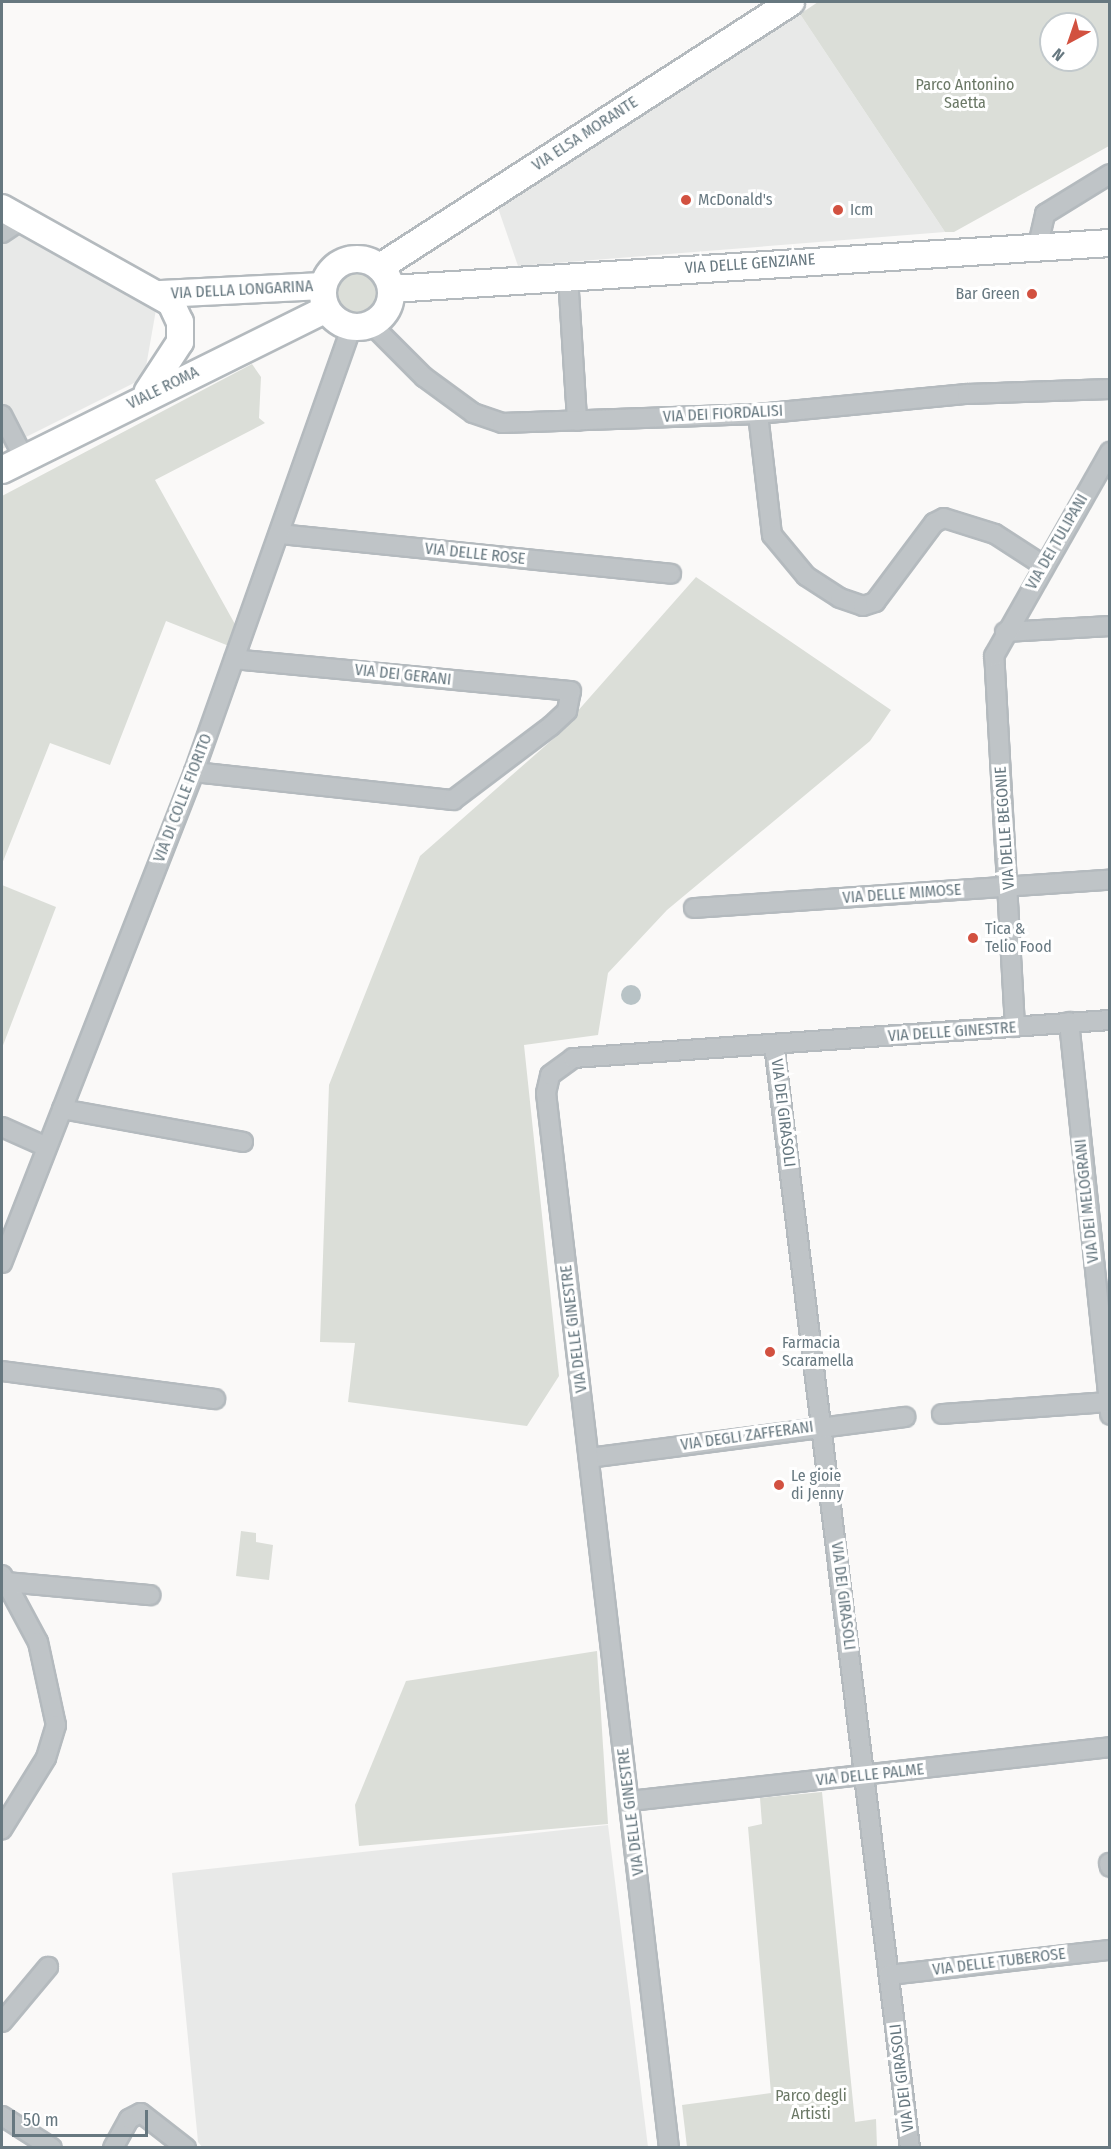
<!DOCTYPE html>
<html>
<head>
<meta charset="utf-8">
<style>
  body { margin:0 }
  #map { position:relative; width:1111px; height:2149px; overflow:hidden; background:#faf9f8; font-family:"Fira Sans Condensed",sans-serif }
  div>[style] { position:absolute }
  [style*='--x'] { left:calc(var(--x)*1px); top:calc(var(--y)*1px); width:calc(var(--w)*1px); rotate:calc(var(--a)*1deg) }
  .built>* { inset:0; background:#e8e9e8 }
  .green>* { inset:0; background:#dbded8 }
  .round { border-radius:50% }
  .water>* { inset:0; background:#b8c3c6 }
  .roads { filter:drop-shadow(2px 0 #b4babe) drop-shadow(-2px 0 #b4babe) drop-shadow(0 2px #b4babe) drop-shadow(0 -2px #b4babe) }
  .street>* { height:18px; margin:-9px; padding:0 9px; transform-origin:9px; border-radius:9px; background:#bfc4c7 }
  .secondary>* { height:26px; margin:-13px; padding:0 13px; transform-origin:13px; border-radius:13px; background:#fff }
  .secondary>.ring { margin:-13px; padding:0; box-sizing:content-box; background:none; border:26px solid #fff; border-radius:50% }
  .dots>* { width:16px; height:16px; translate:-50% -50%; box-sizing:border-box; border:3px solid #fff; border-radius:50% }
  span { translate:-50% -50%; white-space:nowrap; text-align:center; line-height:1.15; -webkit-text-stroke:6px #fff; paint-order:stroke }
  .park-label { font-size:16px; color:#6b7866 }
  .street-label { font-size:16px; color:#677880 }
  .poi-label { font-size:16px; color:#677880 }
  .left { translate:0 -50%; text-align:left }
  .right { translate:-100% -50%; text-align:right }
  .frame { position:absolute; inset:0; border:3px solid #677880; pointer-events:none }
  .north { position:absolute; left:1039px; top:12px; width:60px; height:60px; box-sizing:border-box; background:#fff; border:2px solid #c2c9cc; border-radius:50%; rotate:220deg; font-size:16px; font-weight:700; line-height:24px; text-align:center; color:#677880 }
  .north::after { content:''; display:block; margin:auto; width:21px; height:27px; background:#d25140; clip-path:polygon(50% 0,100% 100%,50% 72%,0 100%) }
  .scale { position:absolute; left:12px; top:2110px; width:136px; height:27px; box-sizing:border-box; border:3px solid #677880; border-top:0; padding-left:8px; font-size:18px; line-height:21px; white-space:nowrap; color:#677880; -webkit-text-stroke:4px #fff; paint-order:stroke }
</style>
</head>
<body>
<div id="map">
  <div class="built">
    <i style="clip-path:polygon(800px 14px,945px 232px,518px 266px,498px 208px)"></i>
    <i style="clip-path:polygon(2px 192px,157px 304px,144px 378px,2px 449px)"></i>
    <i style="clip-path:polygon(608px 1825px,648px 2147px,203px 2148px,198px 2142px,172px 1873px)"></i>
  </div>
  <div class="green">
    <i style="clip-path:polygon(evenodd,818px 2px,1109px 2px,1109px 146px,954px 232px,945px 232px,800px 14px,818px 2px,1051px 24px,1087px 24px,1087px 60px,1051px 60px,1051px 24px)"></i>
    <i class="round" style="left:334px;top:270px;width:46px;height:46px"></i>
    <i style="clip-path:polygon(252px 364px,261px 377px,259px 418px,265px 423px,155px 480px,236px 626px,229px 646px,166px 621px,110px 765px,50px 743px,2px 864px,2px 496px)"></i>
    <i style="clip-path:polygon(696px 577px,891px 710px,870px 741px,667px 910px,608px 973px,598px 1035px,524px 1045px,559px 1376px,527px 1426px,348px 1402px,355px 1343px,320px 1342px,329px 1085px,420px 856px,553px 739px)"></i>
    <i style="clip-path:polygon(2px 885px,56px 907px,2px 1048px)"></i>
    <i style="clip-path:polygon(241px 1531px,256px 1533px,256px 1542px,273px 1545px,269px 1580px,236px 1576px)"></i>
    <i style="clip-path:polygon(597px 1651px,608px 1824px,359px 1846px,355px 1805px,406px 1681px)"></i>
    <i style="clip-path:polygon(822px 1792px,855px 2122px,876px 2119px,877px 2147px,687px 2147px,682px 2105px,771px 2093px,748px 1827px,762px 1824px,760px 1798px)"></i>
  </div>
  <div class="water">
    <i class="round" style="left:621px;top:985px;width:20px;height:20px"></i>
  </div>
  <div class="roads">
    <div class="street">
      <i style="--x:2;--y:233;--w:22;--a:-34"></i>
      <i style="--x:1038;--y:245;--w:32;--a:-77"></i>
      <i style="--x:1045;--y:214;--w:76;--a:-31.6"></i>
      <i style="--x:568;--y:276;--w:145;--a:86.4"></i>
      <i style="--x:372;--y:325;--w:74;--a:45"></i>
      <i style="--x:424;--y:377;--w:61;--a:36.3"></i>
      <i style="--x:473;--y:413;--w:31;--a:19"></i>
      <i style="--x:502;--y:423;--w:256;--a:-2"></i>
      <i style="--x:758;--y:414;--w:210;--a:-5.5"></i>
      <i style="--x:967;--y:394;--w:143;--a:-2"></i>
      <i style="--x:758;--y:414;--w:122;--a:83.4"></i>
      <i style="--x:772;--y:535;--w:53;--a:50.3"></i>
      <i style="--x:806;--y:576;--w:40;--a:32.9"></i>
      <i style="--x:840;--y:598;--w:24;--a:19"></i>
      <i style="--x:863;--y:606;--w:13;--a:-18"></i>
      <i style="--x:875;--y:602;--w:99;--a:-53.2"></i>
      <i style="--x:934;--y:523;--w:11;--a:-27"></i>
      <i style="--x:944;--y:518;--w:53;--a:17.4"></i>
      <i style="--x:995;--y:534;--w:57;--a:32.9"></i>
      <i style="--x:2;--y:415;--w:48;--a:62.9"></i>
      <i style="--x:280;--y:534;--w:393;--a:5.8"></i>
      <i style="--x:1005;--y:632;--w:105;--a:-3.3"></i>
      <i style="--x:194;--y:772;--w:261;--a:6.2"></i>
      <i style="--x:453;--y:800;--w:123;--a:-37.1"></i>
      <i style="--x:551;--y:726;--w:22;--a:-43"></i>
      <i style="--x:567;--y:711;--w:20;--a:-79"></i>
      <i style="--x:571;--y:691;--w:338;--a:-174.6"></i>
      <i style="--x:694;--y:908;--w:417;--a:-3.9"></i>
      <i style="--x:1069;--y:1022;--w:395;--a:84"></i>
      <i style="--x:1015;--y:1027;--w:372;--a:-93.2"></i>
      <i style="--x:994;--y:656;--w:235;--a:-60.4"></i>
      <i style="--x:774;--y:1044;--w:1112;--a:82.98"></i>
      <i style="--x:62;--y:1109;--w:184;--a:10.3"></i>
      <i style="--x:2;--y:1127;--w:49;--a:24"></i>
      <i style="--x:2;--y:1263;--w:527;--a:-68.64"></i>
      <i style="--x:194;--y:772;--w:472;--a:-70.5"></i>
      <i style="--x:2;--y:1371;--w:215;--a:7.5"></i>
      <i style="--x:942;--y:1414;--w:168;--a:-4.1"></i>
      <i style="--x:589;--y:1458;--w:319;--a:-7.4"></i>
      <i style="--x:2;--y:1575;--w:76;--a:61.8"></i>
      <i style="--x:38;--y:1642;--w:85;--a:77.8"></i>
      <i style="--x:56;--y:1725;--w:34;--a:107"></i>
      <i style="--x:46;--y:1758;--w:84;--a:121.8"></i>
      <i style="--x:6;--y:1582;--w:145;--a:5.2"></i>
      <i style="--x:630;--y:1801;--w:483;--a:-6.4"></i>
      <i style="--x:1109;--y:1863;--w:4;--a:76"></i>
      <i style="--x:889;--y:1975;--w:222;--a:-6.5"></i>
      <i style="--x:2;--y:2022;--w:72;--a:-50.1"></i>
      <i style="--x:2;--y:2116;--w:59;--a:32.6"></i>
      <i style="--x:113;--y:2148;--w:33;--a:-61"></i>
      <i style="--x:129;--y:2119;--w:13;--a:-27"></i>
      <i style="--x:141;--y:2113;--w:57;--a:37.9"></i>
      <i style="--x:669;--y:2148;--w:1062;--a:-96.65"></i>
      <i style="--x:546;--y:1093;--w:18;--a:-77"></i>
      <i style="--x:550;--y:1075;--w:29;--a:-36"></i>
      <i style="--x:573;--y:1058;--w:538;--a:-4.05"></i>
    </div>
    <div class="secondary">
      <i style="--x:2;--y:208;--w:194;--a:29.3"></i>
      <i style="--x:171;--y:303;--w:21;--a:65"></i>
      <i style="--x:180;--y:322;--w:20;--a:90"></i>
      <i style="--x:180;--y:342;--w:59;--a:123.1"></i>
      <i class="ring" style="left:323px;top:259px;width:42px;height:42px"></i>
      <i style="--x:380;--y:267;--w:489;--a:-32.8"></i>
      <i style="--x:391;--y:289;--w:720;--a:-3.66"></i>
      <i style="--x:161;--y:294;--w:162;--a:-2.8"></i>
      <i style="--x:2;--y:470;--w:362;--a:-26.4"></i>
    </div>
  </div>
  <div class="dots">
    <i style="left:686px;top:200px;background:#d25140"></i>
    <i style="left:838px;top:210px;background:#d25140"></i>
    <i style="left:1032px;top:294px;background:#d25140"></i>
    <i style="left:973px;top:938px;background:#d25140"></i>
    <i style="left:770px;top:1352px;background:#d25140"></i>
    <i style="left:779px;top:1485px;background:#d25140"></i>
  </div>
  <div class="park-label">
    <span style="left:965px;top:94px">Parco Antonino<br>Saetta</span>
    <span style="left:811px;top:2105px">Parco degli<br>Artisti</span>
  </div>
  <div class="street-label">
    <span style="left:585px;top:134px;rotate:-33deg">VIA ELSA MORANTE</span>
    <span style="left:750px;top:264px;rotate:-4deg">VIA DELLE GENZIANE</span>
    <span style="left:242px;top:290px;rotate:-3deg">VIA DELLA LONGARINA</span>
    <span style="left:163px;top:388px;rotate:-26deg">VIALE ROMA</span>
    <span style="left:723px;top:414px;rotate:-3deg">VIA DEI FIORDALISI</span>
    <span style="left:1057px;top:542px;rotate:-60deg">VIA DEI TULIPANI</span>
    <span style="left:475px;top:554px;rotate:6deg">VIA DELLE ROSE</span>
    <span style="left:403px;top:675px;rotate:6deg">VIA DEI GERANI</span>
    <span style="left:183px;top:798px;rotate:-69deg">VIA DI COLLE FIORITO</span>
    <span style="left:1005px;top:828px;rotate:-94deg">VIA DELLE BEGONIE</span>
    <span style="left:902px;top:894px;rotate:-4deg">VIA DELLE MIMOSE</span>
    <span style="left:952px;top:1032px;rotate:-4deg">VIA DELLE GINESTRE</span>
    <span style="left:783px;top:1113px;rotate:83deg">VIA DEI GIRASOLI</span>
    <span style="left:1087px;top:1201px;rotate:-96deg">VIA DEI MELOGRANI</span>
    <span style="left:574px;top:1329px;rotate:-97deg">VIA DELLE GINESTRE</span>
    <span style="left:747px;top:1436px;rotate:-8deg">VIA DEGLI ZAFFERANI</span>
    <span style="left:843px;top:1596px;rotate:83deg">VIA DEI GIRASOLI</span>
    <span style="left:870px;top:1775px;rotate:-6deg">VIA DELLE PALME</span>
    <span style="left:631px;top:1812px;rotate:-97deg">VIA DELLE GINESTRE</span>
    <span style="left:999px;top:1962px;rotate:-7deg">VIA DELLE TUBEROSE</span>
    <span style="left:902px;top:2078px;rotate:-97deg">VIA DEI GIRASOLI</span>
  </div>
  <div class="poi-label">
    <span class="left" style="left:698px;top:200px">McDonald's</span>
    <span class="left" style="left:850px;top:210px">Icm</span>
    <span class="right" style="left:1020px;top:294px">Bar Green</span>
    <span class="left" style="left:985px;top:938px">Tica &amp;<br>Telio Food</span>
    <span class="left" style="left:782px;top:1352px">Farmacia<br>Scaramella</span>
    <span class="left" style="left:791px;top:1485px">Le gioie<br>di Jenny</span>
  </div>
  <div class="frame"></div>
  <div class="north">N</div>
  <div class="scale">50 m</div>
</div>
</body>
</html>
